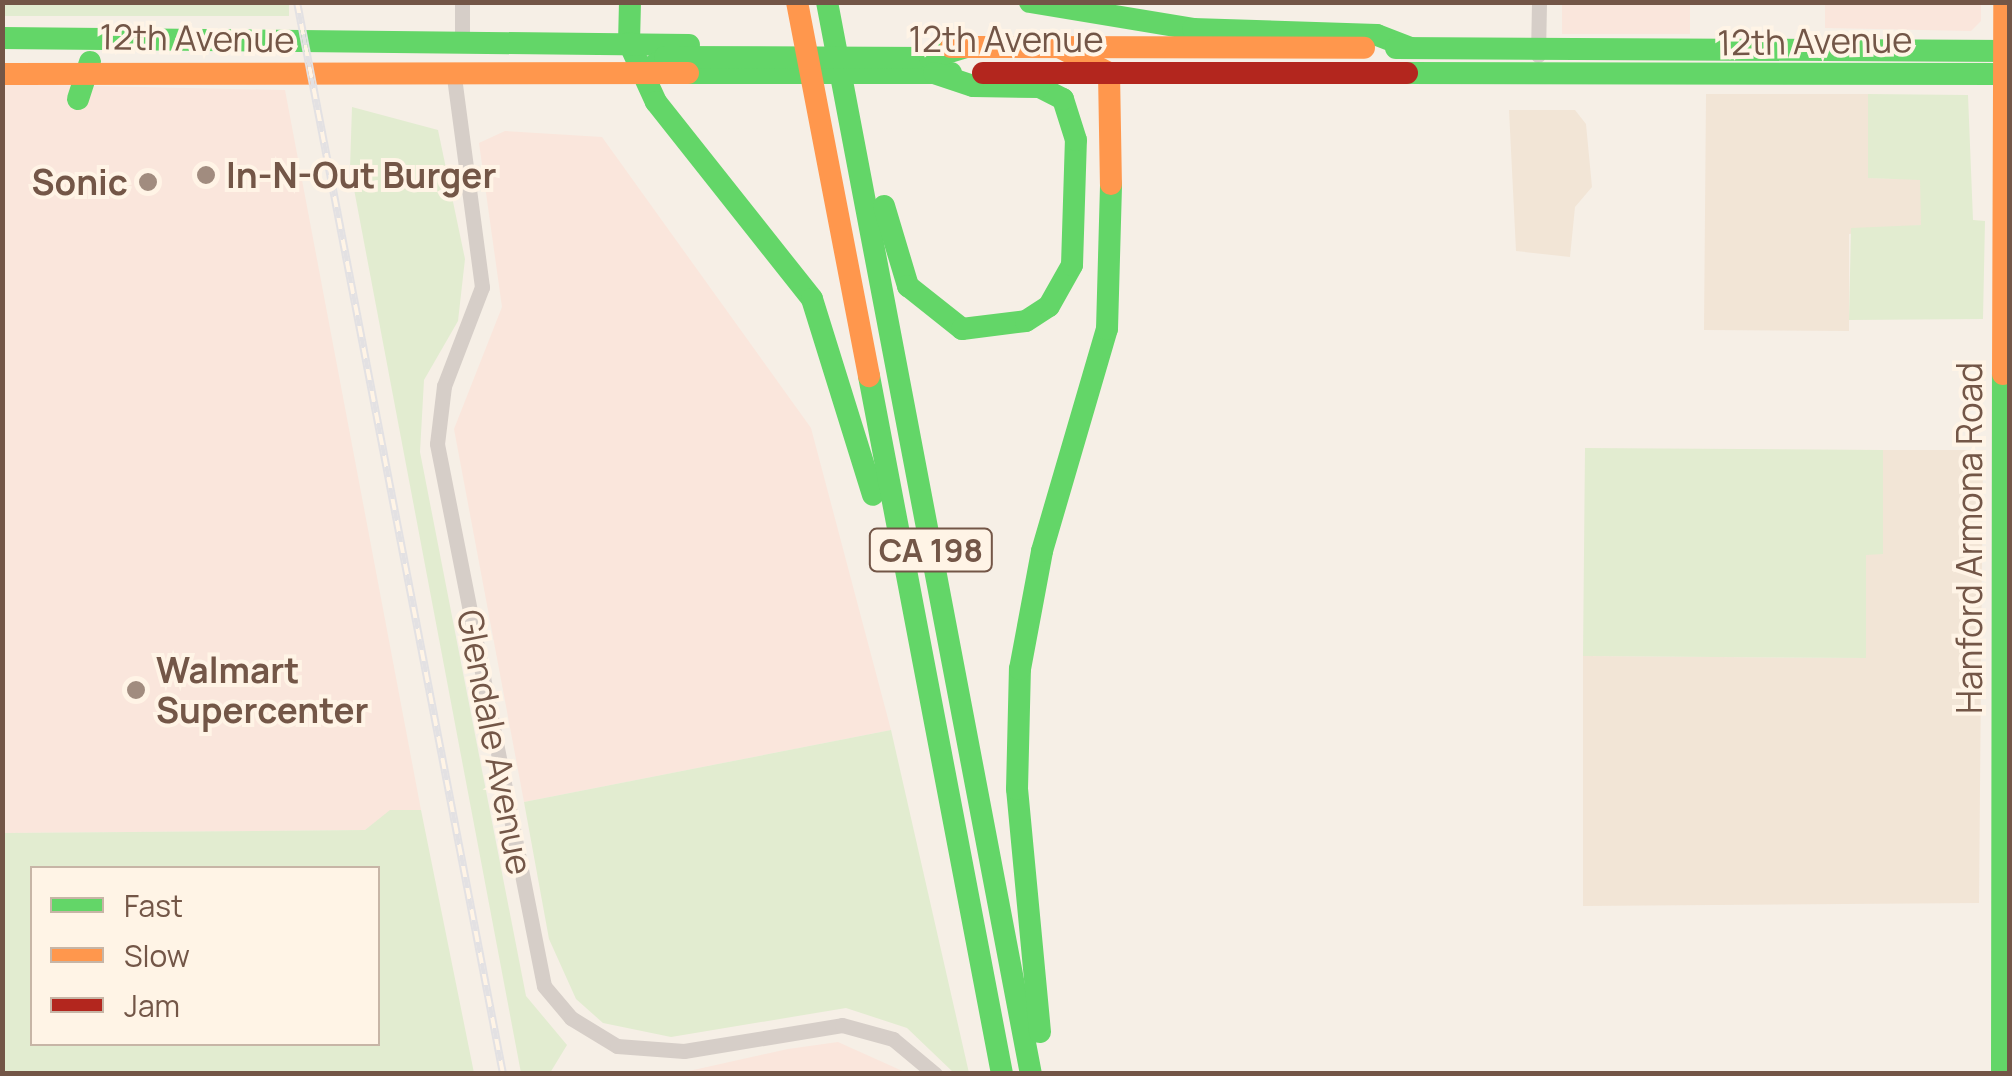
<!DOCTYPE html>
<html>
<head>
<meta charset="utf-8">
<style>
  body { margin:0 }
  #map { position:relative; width:2012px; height:1076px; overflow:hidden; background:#f6efe6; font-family:Manrope,sans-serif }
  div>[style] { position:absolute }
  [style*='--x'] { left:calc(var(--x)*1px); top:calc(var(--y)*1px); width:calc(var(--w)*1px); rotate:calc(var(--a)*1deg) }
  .residential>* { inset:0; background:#f2e5d6 }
  .commercial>* { inset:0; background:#fae6dc; transform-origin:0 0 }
  .green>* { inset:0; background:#e2ecd0; transform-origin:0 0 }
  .street>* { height:15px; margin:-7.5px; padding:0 7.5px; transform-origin:7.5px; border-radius:7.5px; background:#d6cec8 }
  .fast>* { height:22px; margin:-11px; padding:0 11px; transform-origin:11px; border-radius:11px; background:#63d668 }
  .slow>* { height:22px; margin:-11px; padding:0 11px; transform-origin:11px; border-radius:11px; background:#ff974d }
  .jam>* { height:22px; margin:-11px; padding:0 11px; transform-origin:11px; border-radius:11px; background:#b3261e }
  .rail>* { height:8px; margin-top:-4px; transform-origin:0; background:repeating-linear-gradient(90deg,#fff4e6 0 11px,#e3e1e3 0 22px); box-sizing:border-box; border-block:2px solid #e3e1e3 }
  .dots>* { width:28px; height:28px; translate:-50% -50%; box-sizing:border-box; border:5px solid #fff4e6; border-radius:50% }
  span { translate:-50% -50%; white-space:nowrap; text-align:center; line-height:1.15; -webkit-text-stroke:8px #fff4e6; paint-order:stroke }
  .shield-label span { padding:2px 8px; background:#fff4e6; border:2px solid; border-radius:8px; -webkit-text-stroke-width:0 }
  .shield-label { font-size:32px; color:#735647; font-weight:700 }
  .street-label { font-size:35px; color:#735647 }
  .poi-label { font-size:35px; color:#735647; font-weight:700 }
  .left { translate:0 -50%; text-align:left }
  .right { translate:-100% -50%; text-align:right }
  .frame { position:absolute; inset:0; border:5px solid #735647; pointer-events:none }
  .legend { position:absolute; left:30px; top:866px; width:350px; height:180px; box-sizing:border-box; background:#fff4e6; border:2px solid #c7b5a6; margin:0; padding:12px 18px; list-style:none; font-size:30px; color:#735647 }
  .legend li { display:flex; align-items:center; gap:20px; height:50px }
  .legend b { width:50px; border:2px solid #c7b5a6 }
</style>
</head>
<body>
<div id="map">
  <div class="residential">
    <i style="clip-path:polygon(1706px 94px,1868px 94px,1868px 178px,1921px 179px,1921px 225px,1849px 234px,1849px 331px,1704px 330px)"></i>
    <i style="clip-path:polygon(1575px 110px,1586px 124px,1592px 187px,1575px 207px,1570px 257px,1516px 251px,1509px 110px)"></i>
    <i style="clip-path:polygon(1883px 450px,1983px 450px,1979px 903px,1583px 906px,1583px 656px,1866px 658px,1866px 554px,1883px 554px)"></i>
  </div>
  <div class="commercial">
    <i style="left:1562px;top:3px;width:128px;height:31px"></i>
    <i style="clip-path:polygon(1825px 3px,1981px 3px,1981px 21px,1971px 31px,1825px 28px)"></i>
    <i style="clip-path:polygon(3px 84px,285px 90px,421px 810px,390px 811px,365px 830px,3px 833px)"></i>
    <i style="clip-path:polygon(505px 131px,602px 137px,811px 428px,891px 730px,524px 802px,454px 429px,502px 307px,479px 143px)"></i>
    <i style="clip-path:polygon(838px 1042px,907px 1073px,680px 1073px,788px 1049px)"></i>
  </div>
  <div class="green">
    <i style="left:3px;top:2px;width:286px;height:14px"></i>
    <i style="clip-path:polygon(1868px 94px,1968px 95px,1973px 220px,1985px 221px,1983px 319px,1849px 320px,1851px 228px,1921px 225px,1920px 180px,1868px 178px)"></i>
    <i style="clip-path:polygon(352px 107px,438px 130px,465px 259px,458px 321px,424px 380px,420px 452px,526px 996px,567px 1045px,550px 1073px,521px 1073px,350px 168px)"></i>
    <i style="clip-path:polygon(1585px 448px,1883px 450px,1883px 554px,1866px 555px,1866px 658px,1583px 656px)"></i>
    <i style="clip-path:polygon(891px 730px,969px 1073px,954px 1073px,907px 1028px,846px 1008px,671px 1037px,603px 1023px,576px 999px,549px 939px,524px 802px)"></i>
    <i style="clip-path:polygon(evenodd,390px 810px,421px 810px,474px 1073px,3px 1073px,3px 833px,365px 830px,390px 810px,32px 868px,378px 868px,378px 1044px,32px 1044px,32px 868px)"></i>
  </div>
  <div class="street">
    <i style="--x:462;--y:2;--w:39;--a:90"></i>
    <i style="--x:1538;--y:55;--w:53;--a:-88.9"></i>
    <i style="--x:454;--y:77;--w:212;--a:82.4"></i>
    <i style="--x:482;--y:287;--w:106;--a:111"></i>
    <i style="--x:444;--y:386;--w:58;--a:96.9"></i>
    <i style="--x:437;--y:444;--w:552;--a:78.83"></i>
    <i style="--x:544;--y:986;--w:42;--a:49.8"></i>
    <i style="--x:571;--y:1018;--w:54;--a:31.3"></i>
    <i style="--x:617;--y:1046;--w:67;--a:4.3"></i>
    <i style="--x:684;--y:1051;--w:160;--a:-9.3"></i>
    <i style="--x:842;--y:1025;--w:53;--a:15.4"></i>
    <i style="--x:893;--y:1039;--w:55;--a:39.8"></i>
  </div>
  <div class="fast">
    <i style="--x:630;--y:2;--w:41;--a:91.4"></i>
    <i style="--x:629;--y:43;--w:65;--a:65.4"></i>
    <i style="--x:656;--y:102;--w:251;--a:51.6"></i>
    <i style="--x:812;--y:299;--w:205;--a:72.7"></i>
    <i style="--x:827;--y:2;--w:1091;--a:79.23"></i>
    <i style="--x:1030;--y:2;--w:165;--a:9.4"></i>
    <i style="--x:1193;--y:29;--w:184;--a:1.9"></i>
    <i style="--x:1377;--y:35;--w:36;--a:21"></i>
    <i style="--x:2;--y:38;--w:687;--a:0.58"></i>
    <i style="--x:1396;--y:48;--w:614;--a:0.28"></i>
    <i style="--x:688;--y:73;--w:263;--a:0"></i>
    <i style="--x:1407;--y:73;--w:603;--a:0.1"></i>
    <i style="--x:642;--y:74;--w:29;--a:-36"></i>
    <i style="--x:665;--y:57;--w:265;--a:0.2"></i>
    <i style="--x:930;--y:58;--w:38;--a:-17"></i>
    <i style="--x:78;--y:99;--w:39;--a:-72"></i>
    <i style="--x:884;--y:206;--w:84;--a:73.3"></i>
    <i style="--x:908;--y:286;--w:69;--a:38.5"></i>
    <i style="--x:962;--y:329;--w:64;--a:-7.1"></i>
    <i style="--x:1026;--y:321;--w:27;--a:-33"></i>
    <i style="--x:1049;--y:306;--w:47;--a:-60.7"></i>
    <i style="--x:1072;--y:265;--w:125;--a:-88.2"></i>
    <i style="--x:1076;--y:140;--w:43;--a:-107.6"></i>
    <i style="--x:1063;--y:99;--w:27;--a:-153"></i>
    <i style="--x:1039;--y:87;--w:66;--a:-179.1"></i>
    <i style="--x:973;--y:86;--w:41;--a:-161.6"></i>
    <i style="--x:869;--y:376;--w:711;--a:79.21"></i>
    <i style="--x:1040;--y:1032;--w:244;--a:-95.4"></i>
    <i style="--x:1017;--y:789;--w:120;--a:-88.6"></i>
    <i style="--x:1020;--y:669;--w:120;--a:-79.4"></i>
    <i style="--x:1042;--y:551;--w:231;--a:-73.7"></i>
    <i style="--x:1107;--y:329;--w:145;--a:-88.4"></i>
    <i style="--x:2002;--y:1074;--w:700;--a:-89.92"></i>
  </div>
  <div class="slow">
    <i style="--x:797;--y:2;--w:381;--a:79.1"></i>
    <i style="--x:951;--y:47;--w:413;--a:0.1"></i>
    <i style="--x:1061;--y:48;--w:54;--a:27.5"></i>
    <i style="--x:1109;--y:73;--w:111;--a:89"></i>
    <i style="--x:2;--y:74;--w:686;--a:-0.08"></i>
    <i style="--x:2003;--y:374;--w:372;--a:-89.8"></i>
  </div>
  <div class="jam">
    <i style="--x:983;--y:73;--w:424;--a:0"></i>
  </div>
  <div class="rail">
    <i style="--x:297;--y:2;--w:1092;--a:79.12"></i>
  </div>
  <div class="dots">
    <i style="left:206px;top:175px;background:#a18c7f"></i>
    <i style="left:148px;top:182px;background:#a18c7f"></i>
    <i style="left:136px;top:690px;background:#a18c7f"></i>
  </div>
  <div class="shield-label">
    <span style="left:931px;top:550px">CA 198</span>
  </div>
  <div class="street-label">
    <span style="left:197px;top:38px;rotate:1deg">12th Avenue</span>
    <span style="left:1006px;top:39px">12th Avenue</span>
    <span style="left:1815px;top:41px;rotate:-1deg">12th Avenue</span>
    <span style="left:1969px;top:538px;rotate:-90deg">Hanford Armona Road</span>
    <span style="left:495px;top:742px;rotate:79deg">Glendale Avenue</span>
  </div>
  <div class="poi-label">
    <span class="left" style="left:226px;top:175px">In-N-Out Burger</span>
    <span class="right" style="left:128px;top:182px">Sonic</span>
    <span class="left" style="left:156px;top:690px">Walmart<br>Supercenter</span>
  </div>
  <div class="frame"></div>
  <ul class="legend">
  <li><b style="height:12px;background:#63d668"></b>Fast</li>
  <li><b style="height:12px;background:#ff974d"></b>Slow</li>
  <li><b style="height:12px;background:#b3261e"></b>Jam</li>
  </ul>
</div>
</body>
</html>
